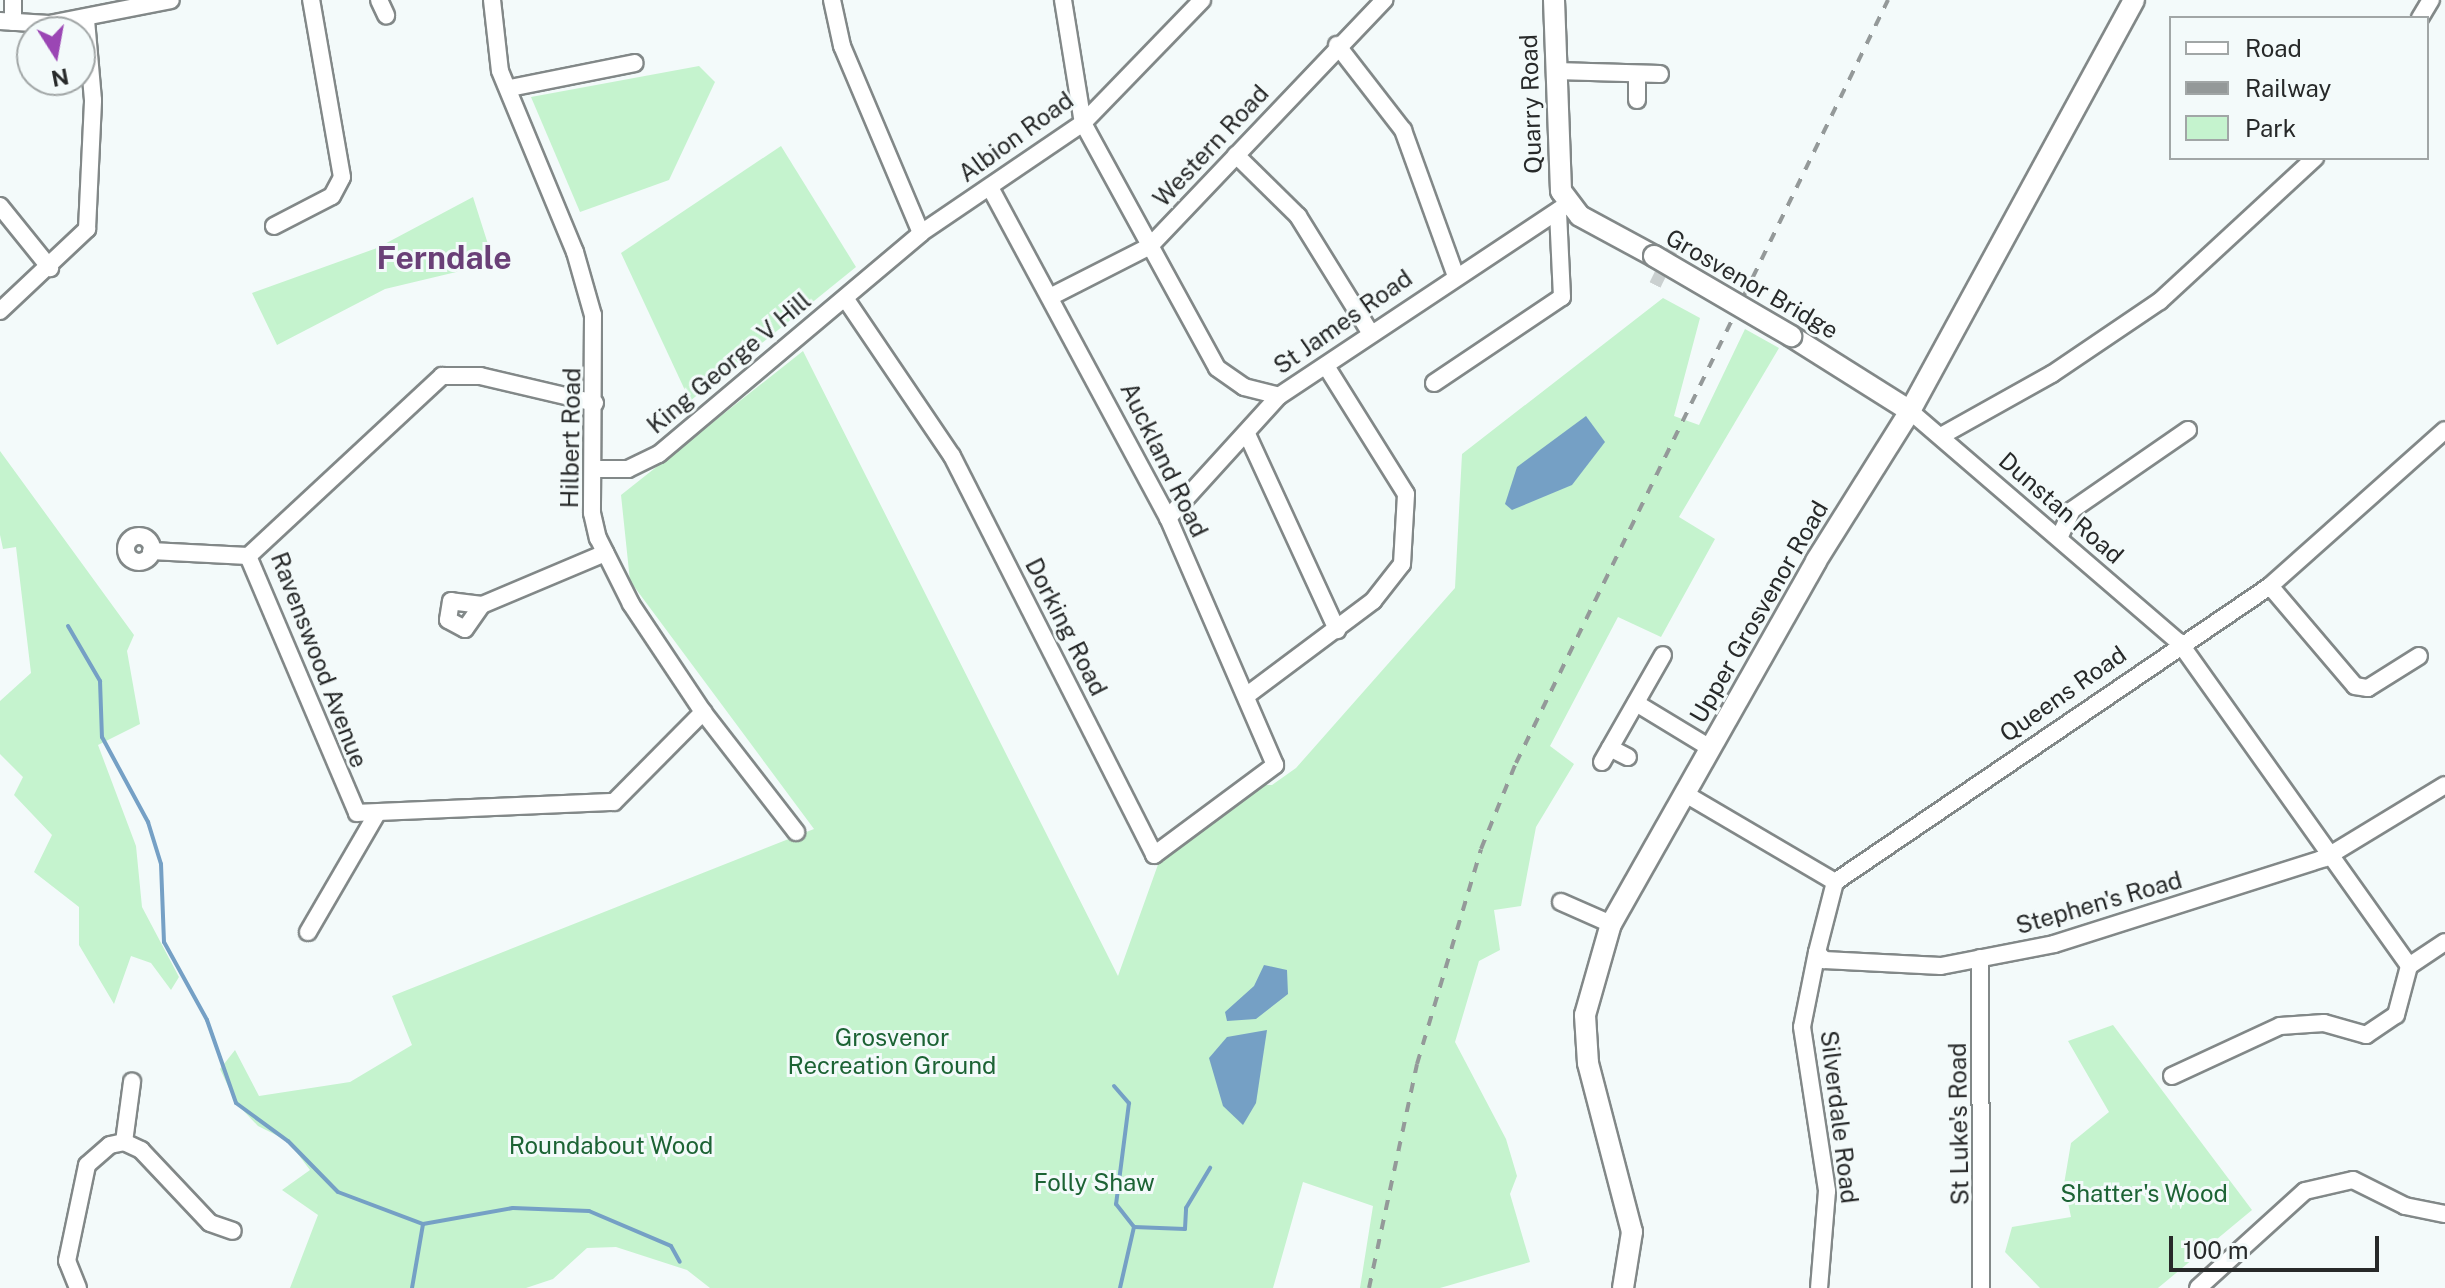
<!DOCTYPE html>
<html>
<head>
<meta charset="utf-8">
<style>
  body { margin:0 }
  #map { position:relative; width:2445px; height:1288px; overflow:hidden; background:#f3fafa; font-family:"Public Sans",sans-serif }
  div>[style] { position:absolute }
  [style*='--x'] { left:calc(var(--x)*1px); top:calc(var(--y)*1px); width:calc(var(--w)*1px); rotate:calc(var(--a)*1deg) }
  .green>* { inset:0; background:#c5f3ce }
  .water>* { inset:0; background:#75a0c5 }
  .stream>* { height:4px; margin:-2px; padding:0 2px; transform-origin:2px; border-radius:2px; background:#75a0c5 }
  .pedestrian-tunnel>* { height:12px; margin-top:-6px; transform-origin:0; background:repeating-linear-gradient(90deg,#cad0d0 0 12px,transparent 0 18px) }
  .roads { filter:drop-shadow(2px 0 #828888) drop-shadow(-2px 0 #828888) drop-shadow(0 2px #828888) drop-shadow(0 -2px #828888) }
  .minor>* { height:16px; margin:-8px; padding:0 8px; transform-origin:8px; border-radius:8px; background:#fff }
  .minor>.ring { margin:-8px; padding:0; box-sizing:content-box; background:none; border:16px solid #fff; border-radius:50% }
  .tertiary>* { height:20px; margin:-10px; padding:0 10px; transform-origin:10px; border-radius:10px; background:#fff }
  .rail>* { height:4px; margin-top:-2px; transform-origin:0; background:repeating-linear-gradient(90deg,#949999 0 10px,transparent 0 20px) }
  .bridges { filter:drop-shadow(2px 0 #828888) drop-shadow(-2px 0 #828888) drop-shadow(0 2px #828888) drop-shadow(0 -2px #828888) }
  .tertiary-bridge>* { height:20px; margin:-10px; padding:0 10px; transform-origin:10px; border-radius:10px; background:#fff }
  span { translate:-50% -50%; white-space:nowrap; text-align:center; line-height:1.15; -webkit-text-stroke:6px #f3fafa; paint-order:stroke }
  .street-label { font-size:24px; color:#272929 }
  .park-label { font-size:24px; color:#1c6334 }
  .district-label { font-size:32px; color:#6a4077; font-weight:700 }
  .legend { position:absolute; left:2169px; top:16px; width:260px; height:144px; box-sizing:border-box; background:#f3fafa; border:2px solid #a1a6a6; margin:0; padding:10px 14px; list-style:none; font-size:24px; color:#272929 }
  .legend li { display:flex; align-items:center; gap:16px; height:40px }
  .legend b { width:40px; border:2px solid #a1a6a6 }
  .north { position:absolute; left:16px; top:16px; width:80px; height:80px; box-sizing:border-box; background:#f3fafa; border:2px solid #a1a6a6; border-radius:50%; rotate:169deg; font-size:22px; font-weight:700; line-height:32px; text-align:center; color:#272929 }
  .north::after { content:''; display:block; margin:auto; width:28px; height:36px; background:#9b46b4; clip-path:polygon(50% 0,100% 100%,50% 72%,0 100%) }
  .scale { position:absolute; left:2169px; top:1236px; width:210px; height:36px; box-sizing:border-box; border:4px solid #272929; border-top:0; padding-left:10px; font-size:24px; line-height:28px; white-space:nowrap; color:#272929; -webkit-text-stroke:6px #f3fafa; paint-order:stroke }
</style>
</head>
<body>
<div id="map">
  <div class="green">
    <i style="clip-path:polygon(699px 66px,715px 82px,669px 180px,580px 212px,531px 97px)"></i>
    <i style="clip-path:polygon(781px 146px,856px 267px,690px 401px,621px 253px)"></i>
    <i style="clip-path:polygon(473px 197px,494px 263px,385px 289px,277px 345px,252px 293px,377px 248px)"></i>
    <i style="clip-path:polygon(1663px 298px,1700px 318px,1674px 416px,1699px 425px,1745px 329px,1779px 348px,1679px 517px,1715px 539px,1661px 637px,1618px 617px,1550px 746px,1574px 764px,1536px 827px,1521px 906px,1494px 910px,1500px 950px,1479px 961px,1455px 1042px,1506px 1139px,1517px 1176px,1510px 1194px,1530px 1262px,1440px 1288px,1360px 1288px,1373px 1206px,1303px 1182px,1273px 1288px,710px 1288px,687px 1270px,616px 1247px,587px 1248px,553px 1279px,526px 1288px,290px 1288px,318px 1215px,282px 1190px,310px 1170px,288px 1141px,258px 1126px,236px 1103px,220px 1069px,235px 1050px,259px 1096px,350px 1082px,412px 1045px,392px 996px,814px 829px,630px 581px,621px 495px,803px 351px,1118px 976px,1160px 859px,1258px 785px,1272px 785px,1296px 768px,1455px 588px,1462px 454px)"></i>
    <i style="clip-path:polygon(0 451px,134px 635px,127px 651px,140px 724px,98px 745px,136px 846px,142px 907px,179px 977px,171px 990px,151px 963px,131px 956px,114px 1004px,79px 945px,79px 907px,34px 872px,52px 835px,14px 795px,23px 777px,0 754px,0 701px,31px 673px,16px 547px,3px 549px,0 535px)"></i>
    <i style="clip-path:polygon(2113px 1025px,2252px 1210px,2158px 1288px,2040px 1288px,2005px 1252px,2012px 1227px,2071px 1217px,2064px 1184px,2071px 1143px,2109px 1112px,2068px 1041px)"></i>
  </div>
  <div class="water">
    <i style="clip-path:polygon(1586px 416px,1605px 442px,1572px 485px,1512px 510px,1505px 504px,1517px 467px)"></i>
    <i style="clip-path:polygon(1264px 965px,1287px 970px,1288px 994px,1256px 1019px,1227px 1021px,1225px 1012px,1254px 986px)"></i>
    <i style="clip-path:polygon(1267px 1030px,1256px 1103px,1243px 1125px,1223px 1106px,1209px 1058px,1227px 1037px)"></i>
  </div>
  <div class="stream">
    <i style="--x:68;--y:626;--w:64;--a:59.8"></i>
    <i style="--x:100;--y:681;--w:56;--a:88"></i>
    <i style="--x:102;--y:737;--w:97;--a:61.6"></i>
    <i style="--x:148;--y:822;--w:44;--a:72.8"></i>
    <i style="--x:161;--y:864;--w:78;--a:87.8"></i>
    <i style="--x:164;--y:942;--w:89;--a:61.1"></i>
    <i style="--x:207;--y:1020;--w:88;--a:70.7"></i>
    <i style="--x:236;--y:1103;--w:64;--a:36.2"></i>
    <i style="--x:288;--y:1141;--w:71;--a:45.6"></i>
    <i style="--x:338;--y:1192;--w:91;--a:20.6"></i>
    <i style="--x:423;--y:1224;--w:91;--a:-10.1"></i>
    <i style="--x:513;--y:1208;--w:76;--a:2.3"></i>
    <i style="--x:589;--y:1211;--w:89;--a:23.1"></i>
    <i style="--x:671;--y:1246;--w:18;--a:61"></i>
    <i style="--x:1114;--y:1086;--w:23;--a:49"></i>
    <i style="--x:1129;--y:1103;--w:102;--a:97.3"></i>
    <i style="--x:1116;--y:1204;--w:29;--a:52"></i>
    <i style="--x:1134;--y:1227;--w:51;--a:2.2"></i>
    <i style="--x:1185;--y:1229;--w:21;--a:-87"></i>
    <i style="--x:1186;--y:1208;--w:47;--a:-59"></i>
    <i style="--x:412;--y:1288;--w:65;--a:-80.2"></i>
    <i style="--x:1120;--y:1288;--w:63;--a:-77.1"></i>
  </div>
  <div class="pedestrian-tunnel">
    <i style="--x:1655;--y:285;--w:50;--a:-63.9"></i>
  </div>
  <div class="roads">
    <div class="minor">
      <i style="--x:379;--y:0;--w:17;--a:65"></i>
      <i style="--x:492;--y:0;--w:71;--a:83.6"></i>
      <i style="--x:500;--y:71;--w:196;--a:67.5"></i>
      <i style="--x:575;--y:252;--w:66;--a:74.1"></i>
      <i style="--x:593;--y:315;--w:198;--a:90.3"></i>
      <i style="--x:592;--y:513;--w:26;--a:77"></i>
      <i style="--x:598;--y:538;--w:74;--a:63.4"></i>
      <i style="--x:631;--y:604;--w:130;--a:56.3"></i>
      <i style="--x:703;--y:712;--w:152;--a:52.2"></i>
      <i style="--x:832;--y:0;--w:47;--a:77.7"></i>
      <i style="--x:842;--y:46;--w:203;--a:67.1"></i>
      <i style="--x:1063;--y:0;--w:125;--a:80.8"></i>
      <i style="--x:1083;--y:123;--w:279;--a:61.3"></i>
      <i style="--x:1217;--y:368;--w:33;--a:35"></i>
      <i style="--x:1244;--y:387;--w:36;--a:14"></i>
      <i style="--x:1279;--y:396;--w:346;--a:-33.6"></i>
      <i style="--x:2420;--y:18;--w:21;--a:-59"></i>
      <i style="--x:0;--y:21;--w:49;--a:3.5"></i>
      <i style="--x:49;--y:24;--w:124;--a:-11.1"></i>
      <i style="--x:13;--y:22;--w:22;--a:-90"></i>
      <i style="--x:1337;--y:45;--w:108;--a:52.2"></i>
      <i style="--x:1403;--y:130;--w:153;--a:70.1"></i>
      <i style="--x:1556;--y:71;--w:104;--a:1.7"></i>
      <i style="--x:510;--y:88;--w:127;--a:-11.3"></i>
      <i style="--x:1637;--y:100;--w:23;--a:-90"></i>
      <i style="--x:1236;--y:155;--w:87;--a:44.5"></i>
      <i style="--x:1298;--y:216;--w:137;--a:58.2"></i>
      <i style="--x:0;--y:206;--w:80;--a:51.1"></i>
      <i style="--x:274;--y:226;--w:65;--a:-27.3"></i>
      <i style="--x:332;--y:196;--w:21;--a:-62"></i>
      <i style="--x:342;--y:177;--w:180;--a:-99.9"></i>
      <i style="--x:1052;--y:296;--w:110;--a:-27"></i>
      <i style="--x:1150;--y:246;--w:340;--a:-46.4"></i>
      <i style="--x:845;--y:298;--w:191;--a:55.9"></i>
      <i style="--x:952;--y:456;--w:447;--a:63.1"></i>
      <i style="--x:1154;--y:855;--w:151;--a:-36.6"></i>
      <i style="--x:1275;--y:765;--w:269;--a:-113.4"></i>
      <i style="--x:1168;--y:518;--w:375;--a:-118.3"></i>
      <i style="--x:0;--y:311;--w:120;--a:-43.3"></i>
      <i style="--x:87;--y:229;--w:129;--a:-87.3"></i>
      <i style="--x:93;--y:100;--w:80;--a:-95"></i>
      <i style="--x:1434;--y:383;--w:154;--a:-33.9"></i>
      <i style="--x:1562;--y:297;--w:86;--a:-92.7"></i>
      <i style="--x:595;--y:403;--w:118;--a:-166.8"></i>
      <i style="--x:480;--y:376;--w:38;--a:180"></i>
      <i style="--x:442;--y:376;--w:265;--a:137.1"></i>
      <i style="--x:248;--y:556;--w:279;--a:67"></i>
      <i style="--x:357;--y:813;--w:257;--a:-2.5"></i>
      <i style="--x:614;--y:802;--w:127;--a:-45.3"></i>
      <i style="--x:1910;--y:411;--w:355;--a:40.7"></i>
      <i style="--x:2179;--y:642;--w:397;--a:54.6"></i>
      <i style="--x:2409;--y:966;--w:43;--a:-33.7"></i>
      <i style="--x:1247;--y:434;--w:216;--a:65.3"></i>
      <i style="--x:1941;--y:436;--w:127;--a:-29.2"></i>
      <i style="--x:2052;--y:374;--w:130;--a:-34.1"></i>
      <i style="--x:2160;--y:301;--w:211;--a:-42.7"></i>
      <i style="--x:594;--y:469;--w:34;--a:0"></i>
      <i style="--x:628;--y:469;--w:34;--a:-26"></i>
      <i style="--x:659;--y:454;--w:343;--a:-40.1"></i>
      <i style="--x:921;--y:233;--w:196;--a:-34.2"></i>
      <i style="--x:1083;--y:123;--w:171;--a:-45.9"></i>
      <i style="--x:1168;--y:518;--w:165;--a:-47.7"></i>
      <i class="ring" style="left:126px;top:536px;width:10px;height:10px"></i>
      <i style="--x:2059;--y:538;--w:31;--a:-65"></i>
      <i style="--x:2072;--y:510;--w:141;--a:-34.6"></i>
      <i style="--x:151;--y:551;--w:97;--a:3"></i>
      <i style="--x:2270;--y:586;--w:131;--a:49.6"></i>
      <i style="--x:2355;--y:686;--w:13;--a:9"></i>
      <i style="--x:2368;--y:688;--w:60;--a:-32.1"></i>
      <i style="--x:482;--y:605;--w:31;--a:-173"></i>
      <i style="--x:451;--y:601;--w:19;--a:99"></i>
      <i style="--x:448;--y:620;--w:19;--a:28"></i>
      <i style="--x:465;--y:629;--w:29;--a:-55"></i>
      <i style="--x:482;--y:605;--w:134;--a:-22.9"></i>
      <i style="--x:1246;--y:696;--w:159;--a:-36.8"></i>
      <i style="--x:1373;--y:601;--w:47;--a:-51.9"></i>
      <i style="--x:1402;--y:564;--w:70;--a:-86.7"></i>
      <i style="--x:1406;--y:494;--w:151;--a:-122"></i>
      <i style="--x:1636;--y:703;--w:87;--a:31.3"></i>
      <i style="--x:1610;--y:748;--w:20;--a:27"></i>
      <i style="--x:1602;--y:762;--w:123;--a:-60.3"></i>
      <i style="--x:1687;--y:795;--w:172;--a:30.4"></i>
      <i style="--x:1835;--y:882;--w:526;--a:-34.23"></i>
      <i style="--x:2270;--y:586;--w:234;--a:-41.7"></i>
      <i style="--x:1835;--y:882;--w:72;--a:104.4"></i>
      <i style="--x:1817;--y:952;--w:11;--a:49"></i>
      <i style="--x:1824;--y:960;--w:117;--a:2.9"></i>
      <i style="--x:1941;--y:966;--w:115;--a:-11"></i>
      <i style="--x:2054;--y:944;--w:284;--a:-17.6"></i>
      <i style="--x:2325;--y:858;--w:140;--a:-31.3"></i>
      <i style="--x:1561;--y:902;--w:55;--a:23.7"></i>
      <i style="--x:308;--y:932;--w:135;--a:-59.8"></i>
      <i style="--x:1817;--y:952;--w:76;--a:101.3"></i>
      <i style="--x:1802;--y:1027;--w:166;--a:81.3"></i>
      <i style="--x:1827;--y:1191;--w:97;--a:94.7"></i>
      <i style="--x:1980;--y:958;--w:330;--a:89.8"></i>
      <i style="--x:2172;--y:1076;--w:119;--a:-24.8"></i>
      <i style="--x:2280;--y:1026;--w:44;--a:-3.9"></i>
      <i style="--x:2324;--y:1023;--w:44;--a:15.9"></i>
      <i style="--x:2366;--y:1035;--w:36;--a:-34"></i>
      <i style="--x:2396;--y:1015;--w:51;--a:-75.1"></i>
      <i style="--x:124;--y:1142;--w:61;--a:-82.4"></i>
      <i style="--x:78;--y:1288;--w:29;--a:-112"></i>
      <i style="--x:67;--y:1261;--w:98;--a:-78.2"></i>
      <i style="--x:87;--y:1165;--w:30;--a:-41"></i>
      <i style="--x:110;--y:1145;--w:14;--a:-12"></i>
      <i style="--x:124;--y:1142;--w:19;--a:25"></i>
      <i style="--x:141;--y:1150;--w:100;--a:46.6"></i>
      <i style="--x:210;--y:1223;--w:24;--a:19"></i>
      <i style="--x:2198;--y:1288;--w:144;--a:-42.2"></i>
      <i style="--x:2305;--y:1191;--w:49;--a:-12.9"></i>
      <i style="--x:2353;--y:1180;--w:58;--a:26.6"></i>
      <i style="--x:2405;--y:1206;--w:41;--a:11.3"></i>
    </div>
    <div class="tertiary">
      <i style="--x:1554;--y:0;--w:191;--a:87.9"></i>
      <i style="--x:1561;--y:191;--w:31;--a:53"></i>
      <i style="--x:1580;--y:216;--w:84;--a:28.4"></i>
      <i style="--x:1791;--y:336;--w:141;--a:32.2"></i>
      <i style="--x:1623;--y:1288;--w:57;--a:-80.9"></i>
      <i style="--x:1632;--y:1232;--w:175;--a:-104.6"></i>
      <i style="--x:1588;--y:1063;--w:48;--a:-93.6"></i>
      <i style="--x:1585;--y:1015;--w:95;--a:-74.1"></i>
      <i style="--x:1611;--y:924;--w:417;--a:-60.5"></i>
      <i style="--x:1816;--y:561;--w:177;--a:-57.9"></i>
      <i style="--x:1910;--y:411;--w:468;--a:-61.4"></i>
    </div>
  </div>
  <div class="rail">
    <i style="--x:1369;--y:1288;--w:229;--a:-77.9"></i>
    <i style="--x:1417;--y:1064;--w:224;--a:-73.4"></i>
    <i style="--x:1481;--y:849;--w:93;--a:-67.9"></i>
    <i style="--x:1516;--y:763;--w:849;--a:-64.01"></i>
  </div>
  <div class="bridges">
    <div class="tertiary-bridge">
      <i style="--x:1654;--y:256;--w:159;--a:30.3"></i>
    </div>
  </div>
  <div class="street-label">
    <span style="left:1531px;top:104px;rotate:-92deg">Quarry Road</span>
    <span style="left:1016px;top:137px;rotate:-36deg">Albion Road</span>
    <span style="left:1211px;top:146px;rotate:-47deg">Western Road</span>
    <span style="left:1752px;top:284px;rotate:30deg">Grosvenor Bridge</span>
    <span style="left:1343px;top:322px;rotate:-35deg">St James Road</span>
    <span style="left:729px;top:363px;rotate:-40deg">King George V Hill</span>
    <span style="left:571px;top:438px;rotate:-89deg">Hilbert Road</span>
    <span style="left:1164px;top:460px;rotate:64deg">Auckland Road</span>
    <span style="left:2061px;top:508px;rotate:41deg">Dunstan Road</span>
    <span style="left:1759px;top:612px;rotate:-60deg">Upper Grosvenor Road</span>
    <span style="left:1066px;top:627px;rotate:63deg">Dorking Road</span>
    <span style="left:319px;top:660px;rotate:69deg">Ravenswood Avenue</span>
    <span style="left:2063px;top:694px;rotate:-35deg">Queens Road</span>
    <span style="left:2099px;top:903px;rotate:-16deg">Stephen's Road</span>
    <span style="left:1839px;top:1117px;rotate:83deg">Silverdale Road</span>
    <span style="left:1959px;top:1124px;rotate:-91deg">St Luke's Road</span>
  </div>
  <div class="park-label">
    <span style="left:892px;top:1052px">Grosvenor<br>Recreation Ground</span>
    <span style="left:611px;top:1146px">Roundabout Wood</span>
    <span style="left:1094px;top:1183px">Folly Shaw</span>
    <span style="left:2144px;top:1194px">Shatter's Wood</span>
  </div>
  <div class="district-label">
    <span style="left:444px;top:258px">Ferndale</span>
  </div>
  <ul class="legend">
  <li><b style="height:10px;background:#fff"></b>Road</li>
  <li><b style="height:10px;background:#949999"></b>Railway</li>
  <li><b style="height:22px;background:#c5f3ce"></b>Park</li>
  </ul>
  <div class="north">N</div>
  <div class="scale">100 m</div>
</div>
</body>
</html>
